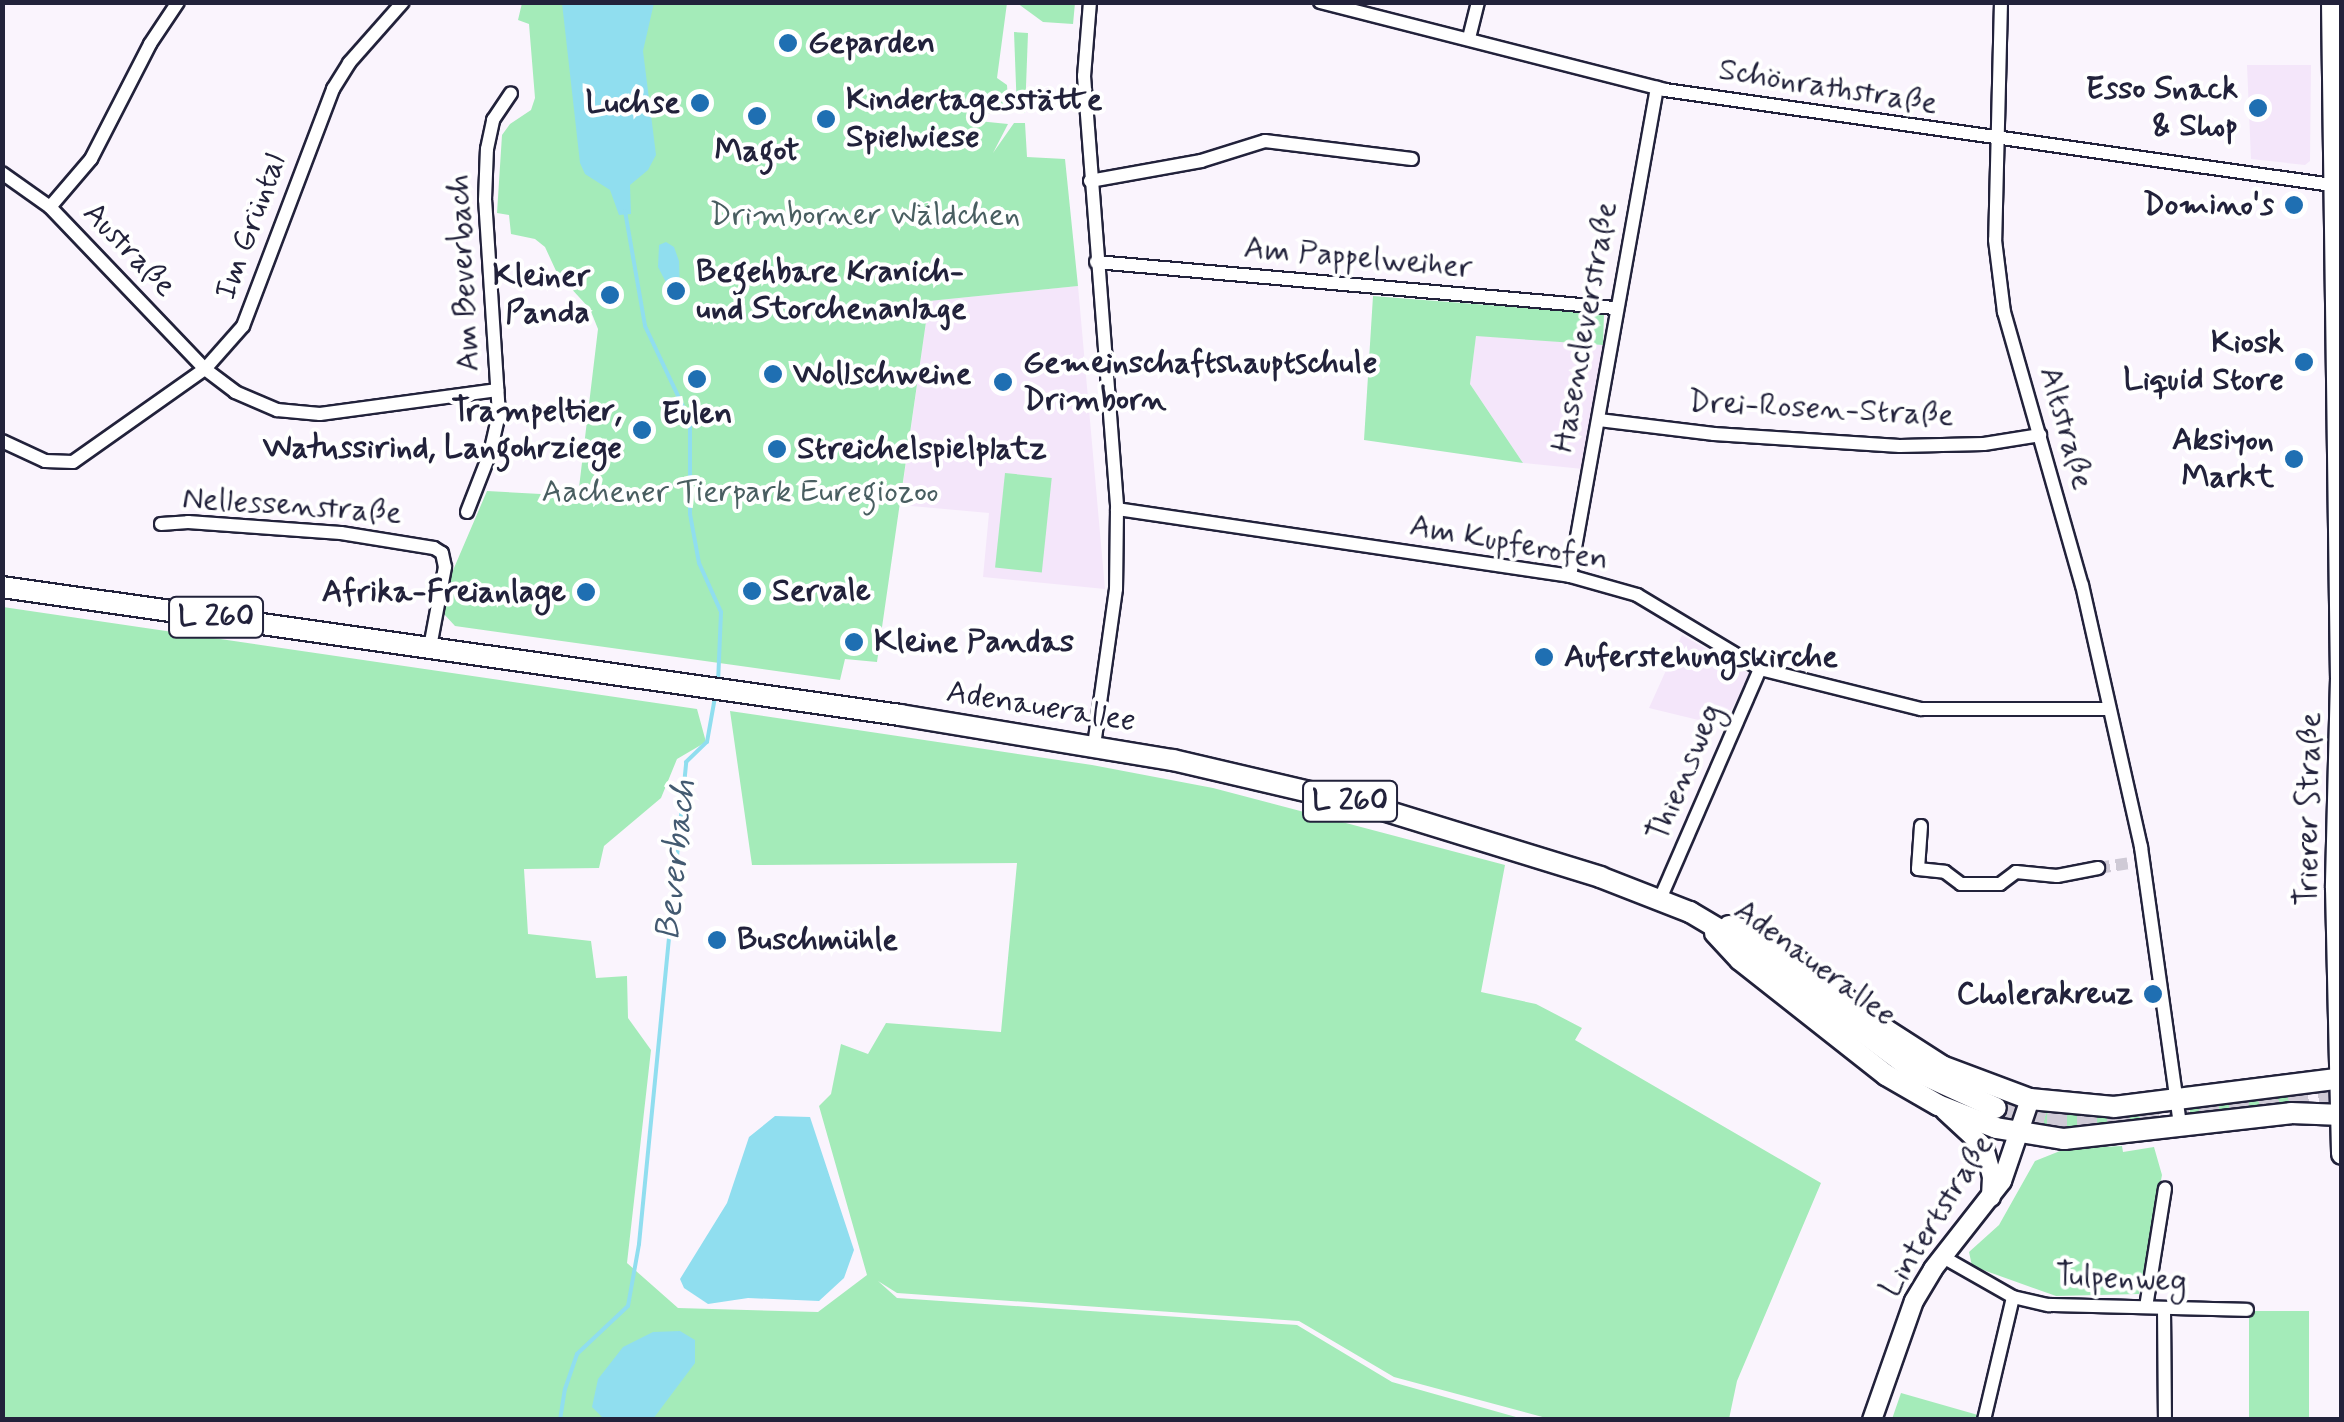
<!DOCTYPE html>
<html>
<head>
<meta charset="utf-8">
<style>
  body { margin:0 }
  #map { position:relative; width:2344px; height:1422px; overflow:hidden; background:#faf4fd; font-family:Mynerve,sans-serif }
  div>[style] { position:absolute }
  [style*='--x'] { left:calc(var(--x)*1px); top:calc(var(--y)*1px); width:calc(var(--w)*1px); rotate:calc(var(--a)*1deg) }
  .built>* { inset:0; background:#f4e6fa }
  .green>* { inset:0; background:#a4ebb9; transform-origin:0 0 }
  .water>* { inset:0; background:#90deef }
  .stream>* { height:4px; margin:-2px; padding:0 2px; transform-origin:2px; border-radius:2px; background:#90deef }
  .street-tunnel>* { height:12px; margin-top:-6px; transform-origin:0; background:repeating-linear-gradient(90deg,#cfcad6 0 12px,transparent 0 18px) }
  .primary-tunnel>* { height:20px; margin-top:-10px; transform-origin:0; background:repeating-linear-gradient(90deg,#cfcad6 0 20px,transparent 0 30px) }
  .roads { filter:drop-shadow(2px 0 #22223b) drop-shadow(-2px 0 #22223b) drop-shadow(0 2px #22223b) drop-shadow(0 -2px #22223b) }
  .street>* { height:12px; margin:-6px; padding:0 6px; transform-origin:6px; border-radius:6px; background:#fff }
  .secondary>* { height:18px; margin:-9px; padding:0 9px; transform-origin:9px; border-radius:9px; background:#fff }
  .primary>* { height:20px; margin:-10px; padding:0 10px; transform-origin:10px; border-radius:10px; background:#fff }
  .dots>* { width:28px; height:28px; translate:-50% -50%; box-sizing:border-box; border:5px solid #fff; border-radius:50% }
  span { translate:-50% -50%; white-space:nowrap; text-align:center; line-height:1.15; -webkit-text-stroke:8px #fff; paint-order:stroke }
  .shield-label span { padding:2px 8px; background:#fff; border:2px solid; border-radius:8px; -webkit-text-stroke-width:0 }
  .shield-label { font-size:30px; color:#22223b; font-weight:700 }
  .poi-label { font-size:32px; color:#22223b; font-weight:700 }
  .left { translate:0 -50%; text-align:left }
  .right { translate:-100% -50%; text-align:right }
  .street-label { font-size:32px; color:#22223b }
  .park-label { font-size:32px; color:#495e61 }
  .water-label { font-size:35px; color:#435a71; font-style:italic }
  .frame { position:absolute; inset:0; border:5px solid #22223b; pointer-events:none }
</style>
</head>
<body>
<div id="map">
  <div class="built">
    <i style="clip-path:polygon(2247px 65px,2311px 65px,2310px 161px,2305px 165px,2251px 159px)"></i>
    <i style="clip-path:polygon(1078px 286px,1105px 589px,983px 577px,989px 513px,900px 505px,929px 301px)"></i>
    <i style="clip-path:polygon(1476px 335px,1603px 345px,1583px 469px,1523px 463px,1470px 384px)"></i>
    <i style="clip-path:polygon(1682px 635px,1750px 674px,1723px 726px,1649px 708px)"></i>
  </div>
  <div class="green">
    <i style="clip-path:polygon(522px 3px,1007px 3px,997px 78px,1007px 85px,1009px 114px,981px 113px,978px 121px,1008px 124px,993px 153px,1014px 123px,1025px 123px,1027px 157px,1065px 159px,1078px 286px,929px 301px,877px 662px,845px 659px,840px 680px,455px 626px,444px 614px,451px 575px,487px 491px,578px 496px,598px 329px,590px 309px,557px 273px,545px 247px,535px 239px,511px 234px,509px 215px,497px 213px,502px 135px,510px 124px,531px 110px,535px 98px,529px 24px,518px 20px)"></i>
    <i style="clip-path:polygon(1017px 3px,1075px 3px,1073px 24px,1043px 22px)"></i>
    <i style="clip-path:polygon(1014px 32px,1028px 33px,1025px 113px,1017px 112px)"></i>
    <i style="clip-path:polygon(1373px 296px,1604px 314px,1603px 345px,1476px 336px,1470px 384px,1523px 463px,1364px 440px)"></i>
    <i style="left:1005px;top:473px;width:47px;height:95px;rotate:6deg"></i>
    <i style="clip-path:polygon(3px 607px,697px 709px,706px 742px,677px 759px,661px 798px,604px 846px,599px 868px,524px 869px,528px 934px,591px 941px,596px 978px,627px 976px,628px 1018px,651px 1050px,627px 1263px,678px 1308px,818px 1312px,867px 1275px,819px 1106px,831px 1094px,841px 1044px,868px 1054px,886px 1023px,1001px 1032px,1017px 863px,752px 865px,730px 711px,1092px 765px,1213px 788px,1505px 865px,1481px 992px,1536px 1004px,1582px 1028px,1575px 1040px,1821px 1183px,1737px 1381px,1729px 1419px,1550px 1419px,1394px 1377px,1299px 1321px,897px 1293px,878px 1281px,897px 1298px,1297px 1325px,1392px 1382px,1523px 1419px,3px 1420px)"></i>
    <i style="clip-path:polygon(2297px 1090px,2298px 1105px,2202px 1115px,2191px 1114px,2189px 1109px)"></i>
    <i style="clip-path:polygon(2057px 1112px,2146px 1113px,2148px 1125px,2098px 1132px,2034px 1127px,2033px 1120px,2039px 1113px)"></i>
    <i style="clip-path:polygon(2122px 1146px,2123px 1152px,2154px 1147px,2162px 1175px,2139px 1294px,2056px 1296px,1972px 1266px,1969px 1252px,1999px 1225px,2035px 1161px,2065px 1149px)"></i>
    <i style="left:2309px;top:1311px;width:108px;height:60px;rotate:90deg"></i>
    <i style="clip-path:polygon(1901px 1393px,1978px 1415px,1977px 1419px,1892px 1419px)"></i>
  </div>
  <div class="water">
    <i style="clip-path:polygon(562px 3px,654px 3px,643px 51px,656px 155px,648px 170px,630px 185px,631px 214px,619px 215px,610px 190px,585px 174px,580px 163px)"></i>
    <i style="clip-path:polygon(666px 242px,674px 247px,679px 261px,680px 291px,673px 296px,658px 267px,659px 245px)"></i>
    <i style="clip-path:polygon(775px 1116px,810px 1117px,854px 1250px,844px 1278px,819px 1301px,748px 1298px,708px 1304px,684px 1288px,680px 1279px,727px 1203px,749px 1137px)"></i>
    <i style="clip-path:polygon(680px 1331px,695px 1340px,695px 1363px,653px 1419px,604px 1419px,592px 1407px,598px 1379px,623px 1347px,653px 1332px)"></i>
  </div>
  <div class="stream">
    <i style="--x:625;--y:211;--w:117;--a:80.1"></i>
    <i style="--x:645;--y:326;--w:105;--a:64.7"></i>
    <i style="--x:690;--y:421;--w:93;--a:90"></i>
    <i style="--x:690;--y:514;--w:50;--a:79.6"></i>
    <i style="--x:699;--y:563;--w:54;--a:65.8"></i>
    <i style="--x:721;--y:612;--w:71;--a:92.4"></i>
    <i style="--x:560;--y:1420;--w:31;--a:-81"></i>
    <i style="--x:565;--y:1389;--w:37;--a:-71"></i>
    <i style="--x:577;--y:1354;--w:70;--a:-43.3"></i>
    <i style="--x:628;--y:1306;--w:63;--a:-79.9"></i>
    <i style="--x:639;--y:1244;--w:484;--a:-84.4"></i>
    <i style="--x:686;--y:762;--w:29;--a:-44"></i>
    <i style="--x:707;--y:742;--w:46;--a:-79.9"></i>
  </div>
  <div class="street-tunnel">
    <i style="--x:2098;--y:868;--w:30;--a:-9"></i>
  </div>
  <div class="primary-tunnel">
    <i style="--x:1996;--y:1108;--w:53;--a:14.3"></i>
    <i style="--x:2047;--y:1121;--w:63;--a:1.8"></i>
    <i style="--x:2110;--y:1123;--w:234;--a:-6.9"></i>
  </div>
  <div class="roads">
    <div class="street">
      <i style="--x:1090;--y:2;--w:74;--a:94.6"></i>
      <i style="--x:1084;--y:76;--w:434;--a:85.6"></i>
      <i style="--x:1117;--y:509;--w:80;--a:90.7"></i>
      <i style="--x:1116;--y:589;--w:159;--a:98"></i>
      <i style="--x:1320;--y:2;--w:356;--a:14.3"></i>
      <i style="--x:1665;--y:90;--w:681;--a:8.11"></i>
      <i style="--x:2001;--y:2;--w:238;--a:91.4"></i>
      <i style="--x:1995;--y:240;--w:73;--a:82.9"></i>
      <i style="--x:2004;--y:312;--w:284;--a:74.1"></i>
      <i style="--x:2082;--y:585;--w:269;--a:77.3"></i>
      <i style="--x:2141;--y:847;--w:282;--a:82"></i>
      <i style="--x:1469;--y:38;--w:37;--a:-76"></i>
      <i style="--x:2;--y:173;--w:59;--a:35.3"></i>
      <i style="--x:50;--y:207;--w:224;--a:46.3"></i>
      <i style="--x:205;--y:369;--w:38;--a:37"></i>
      <i style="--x:235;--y:392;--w:46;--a:23.2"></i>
      <i style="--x:277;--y:410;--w:43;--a:5.3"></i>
      <i style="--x:320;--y:414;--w:179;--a:-7.7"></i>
      <i style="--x:1090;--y:181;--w:113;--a:-10.2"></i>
      <i style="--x:1201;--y:161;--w:67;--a:-17.4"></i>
      <i style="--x:1265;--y:141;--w:148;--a:7"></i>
      <i style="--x:50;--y:207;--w:63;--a:-49.5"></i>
      <i style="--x:91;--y:159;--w:129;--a:-62.8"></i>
      <i style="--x:150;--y:44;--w:50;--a:-56.3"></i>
      <i style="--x:1096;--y:262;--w:521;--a:5.07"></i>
      <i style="--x:1599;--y:420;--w:116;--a:6.9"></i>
      <i style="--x:1714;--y:434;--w:186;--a:3.7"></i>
      <i style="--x:1900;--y:446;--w:84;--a:-1.4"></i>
      <i style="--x:1984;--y:444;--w:57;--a:-9.1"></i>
      <i style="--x:2;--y:441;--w:47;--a:24.9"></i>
      <i style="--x:45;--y:461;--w:28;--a:2"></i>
      <i style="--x:73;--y:462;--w:161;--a:-35.2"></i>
      <i style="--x:205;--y:369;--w:57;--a:-48.5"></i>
      <i style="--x:243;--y:326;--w:254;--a:-69.2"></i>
      <i style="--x:333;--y:89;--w:31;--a:-58"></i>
      <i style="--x:349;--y:63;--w:81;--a:-48.5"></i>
      <i style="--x:1117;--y:509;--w:458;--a:8.4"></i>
      <i style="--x:1570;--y:576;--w:70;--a:15.8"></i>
      <i style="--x:1637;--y:595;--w:144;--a:31"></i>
      <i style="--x:1760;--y:669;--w:166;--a:14"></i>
      <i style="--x:1921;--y:709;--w:188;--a:0"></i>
      <i style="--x:467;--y:512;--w:63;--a:-68.7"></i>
      <i style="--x:490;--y:453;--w:39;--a:-77"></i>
      <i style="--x:499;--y:415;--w:215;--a:-93.7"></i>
      <i style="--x:485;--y:200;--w:51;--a:-87.8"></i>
      <i style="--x:487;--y:149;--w:30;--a:-78"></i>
      <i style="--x:493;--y:120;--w:32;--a:-56"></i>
      <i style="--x:161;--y:524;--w:27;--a:-4"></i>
      <i style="--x:188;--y:522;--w:153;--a:4.1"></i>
      <i style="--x:341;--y:533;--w:94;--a:9.2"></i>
      <i style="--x:434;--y:548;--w:9;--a:32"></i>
      <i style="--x:442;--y:553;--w:14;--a:78"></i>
      <i style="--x:445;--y:567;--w:81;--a:100.6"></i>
      <i style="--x:1570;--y:576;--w:496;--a:-79.9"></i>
      <i style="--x:1921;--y:826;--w:43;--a:94"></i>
      <i style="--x:1918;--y:869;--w:27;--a:6"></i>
      <i style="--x:1945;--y:872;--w:20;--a:37"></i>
      <i style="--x:1961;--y:884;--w:39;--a:0"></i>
      <i style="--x:2000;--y:884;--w:20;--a:-37"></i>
      <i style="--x:2016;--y:872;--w:41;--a:5.6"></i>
      <i style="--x:2057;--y:876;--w:42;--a:-11"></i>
      <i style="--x:1660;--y:899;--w:251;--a:-66.5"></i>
      <i style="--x:1943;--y:1257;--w:81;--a:29.7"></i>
      <i style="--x:2013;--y:1297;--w:37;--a:13"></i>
      <i style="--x:2049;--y:1305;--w:198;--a:1.4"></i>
      <i style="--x:2146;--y:1307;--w:120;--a:-80.9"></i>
      <i style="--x:2164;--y:1309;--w:111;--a:89.5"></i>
      <i style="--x:1984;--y:1420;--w:126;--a:-76.7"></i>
    </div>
    <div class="secondary">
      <i style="--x:1945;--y:1111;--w:53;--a:42.7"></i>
      <i style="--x:1984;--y:1147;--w:31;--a:75"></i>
      <i style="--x:1992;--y:1177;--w:20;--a:93"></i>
      <i style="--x:1872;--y:1420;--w:126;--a:-70.6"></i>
      <i style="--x:1914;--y:1301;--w:37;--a:-59"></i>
      <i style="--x:1933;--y:1269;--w:112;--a:-51.9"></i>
      <i style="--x:2002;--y:1181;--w:87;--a:-71.1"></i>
    </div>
    <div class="primary">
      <i style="--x:2332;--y:2;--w:676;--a:89.24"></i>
      <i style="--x:2341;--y:678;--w:210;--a:91.4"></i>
      <i style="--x:2336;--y:888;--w:266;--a:88.7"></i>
      <i style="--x:2;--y:587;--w:907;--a:8.11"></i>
      <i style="--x:900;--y:715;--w:277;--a:9.4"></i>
      <i style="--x:1173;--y:760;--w:205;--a:13.2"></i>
      <i style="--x:1373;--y:807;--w:238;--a:17.1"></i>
      <i style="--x:1600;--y:877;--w:97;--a:21.3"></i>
      <i style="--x:1690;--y:912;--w:69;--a:30.7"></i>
      <i style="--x:1749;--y:947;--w:205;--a:36.9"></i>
      <i style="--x:1913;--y:1070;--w:91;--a:24.6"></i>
      <i style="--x:1729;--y:926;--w:31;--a:13"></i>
      <i style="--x:1759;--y:933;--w:35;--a:35"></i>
      <i style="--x:1788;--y:953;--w:125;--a:38.2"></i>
      <i style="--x:1886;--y:1030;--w:67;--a:32.7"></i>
      <i style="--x:1942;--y:1066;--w:94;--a:20.6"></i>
      <i style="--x:2030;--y:1099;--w:84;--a:5.4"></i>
      <i style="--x:2114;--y:1107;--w:230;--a:-7.2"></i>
      <i style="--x:1715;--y:933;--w:37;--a:47"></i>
      <i style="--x:1740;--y:960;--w:186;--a:38.2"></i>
      <i style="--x:1886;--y:1075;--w:60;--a:30"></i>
      <i style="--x:1938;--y:1105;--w:62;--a:21.6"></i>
      <i style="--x:1996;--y:1128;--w:69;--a:9.2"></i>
      <i style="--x:2064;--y:1139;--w:228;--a:-6.5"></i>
      <i style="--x:2291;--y:1113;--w:51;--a:2.2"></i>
    </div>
  </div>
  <div class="dots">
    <i style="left:788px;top:43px;background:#1f6fb2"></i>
    <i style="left:700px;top:103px;background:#1f6fb2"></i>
    <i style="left:2258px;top:108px;background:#1f6fb2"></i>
    <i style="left:757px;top:116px;background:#1f6fb2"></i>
    <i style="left:826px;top:119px;background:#1f6fb2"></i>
    <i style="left:2294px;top:205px;background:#1f6fb2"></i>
    <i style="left:676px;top:291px;background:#1f6fb2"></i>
    <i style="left:610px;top:295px;background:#1f6fb2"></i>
    <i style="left:2304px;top:362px;background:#1f6fb2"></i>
    <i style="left:773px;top:374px;background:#1f6fb2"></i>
    <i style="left:697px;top:379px;background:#1f6fb2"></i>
    <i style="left:1003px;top:382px;background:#1f6fb2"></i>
    <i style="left:642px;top:430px;background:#1f6fb2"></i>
    <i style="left:777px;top:449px;background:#1f6fb2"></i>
    <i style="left:2294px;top:459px;background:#1f6fb2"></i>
    <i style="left:752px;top:591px;background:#1f6fb2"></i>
    <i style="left:586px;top:592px;background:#1f6fb2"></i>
    <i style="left:854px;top:642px;background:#1f6fb2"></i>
    <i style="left:1544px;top:657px;background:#1f6fb2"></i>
    <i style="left:717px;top:940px;background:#1f6fb2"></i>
    <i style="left:2153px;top:994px;background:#1f6fb2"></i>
  </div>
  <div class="shield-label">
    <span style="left:216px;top:617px">L 260</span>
    <span style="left:1350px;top:801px">L 260</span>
  </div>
  <div class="poi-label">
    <span class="left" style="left:808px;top:43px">Geparden</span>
    <span class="right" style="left:2238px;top:108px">Esso Snack<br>&amp; Shop</span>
    <span class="left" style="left:846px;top:119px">Kindertagesstätte<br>Spielwiese</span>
    <span class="right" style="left:680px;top:103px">Luchse</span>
    <span style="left:757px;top:151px">Magot</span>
    <span class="right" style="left:2274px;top:205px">Domino's</span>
    <span class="left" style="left:696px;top:291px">Begehbare Kranich-<br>und Storchenanlage</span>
    <span class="right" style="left:590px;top:295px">Kleiner<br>Panda</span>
    <span class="right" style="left:2284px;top:362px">Kiosk<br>Liquid Store</span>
    <span class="left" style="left:1023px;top:382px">Gemeinschaftshauptschule<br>Drimborn</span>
    <span class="left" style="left:793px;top:374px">Wollschweine</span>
    <span class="right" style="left:622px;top:430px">Trampeltier,<br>Watussirind, Langohrziege</span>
    <span style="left:697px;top:414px">Eulen</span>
    <span class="right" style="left:2274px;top:459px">Aksiyon<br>Markt</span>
    <span class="left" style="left:797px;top:449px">Streichelspielplatz</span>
    <span class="left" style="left:772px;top:591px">Servale</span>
    <span class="right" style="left:566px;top:592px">Afrika-Freianlage</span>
    <span class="left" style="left:874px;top:642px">Kleine Pandas</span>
    <span class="left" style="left:1564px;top:657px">Auferstehungskirche</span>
    <span class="left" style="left:737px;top:940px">Buschmühle</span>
    <span class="right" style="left:2133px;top:994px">Cholerakreuz</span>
  </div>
  <div class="street-label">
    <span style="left:1828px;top:87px;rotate:9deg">Schönrathstraße</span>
    <span style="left:251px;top:227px;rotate:-70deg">Im Grüntal</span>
    <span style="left:129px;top:250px;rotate:46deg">Austraße</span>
    <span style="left:1358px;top:258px;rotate:5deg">Am Pappelweiher</span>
    <span style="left:464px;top:273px;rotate:-93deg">Am Beverbach</span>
    <span style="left:1585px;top:327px;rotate:-80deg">Hasencleverstraße</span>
    <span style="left:1821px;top:409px;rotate:3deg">Drei-Rosen-Straße</span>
    <span style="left:2066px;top:428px;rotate:74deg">Altstraße</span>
    <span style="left:292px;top:506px;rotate:4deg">Nellessenstraße</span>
    <span style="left:1509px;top:543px;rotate:10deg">Am Kupferofen</span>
    <span style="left:1041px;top:707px;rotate:9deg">Adenauerallee</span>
    <span style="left:1685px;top:773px;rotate:-67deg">Thiensweg</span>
    <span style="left:2309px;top:809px;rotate:-89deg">Trierer Straße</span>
    <span style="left:1815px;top:963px;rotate:36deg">Adenauerallee</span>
    <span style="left:1937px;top:1216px;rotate:-58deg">Lintertstraße</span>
    <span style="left:2121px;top:1279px;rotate:3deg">Tulpenweg</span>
  </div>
  <div class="park-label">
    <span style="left:865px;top:215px">Drimborner Wäldchen</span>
    <span style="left:740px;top:492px">Aachener Tierpark Euregiozoo</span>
  </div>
  <div class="water-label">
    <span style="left:676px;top:860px;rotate:-84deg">Beverbach</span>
  </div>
  <div class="frame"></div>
</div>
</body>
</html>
